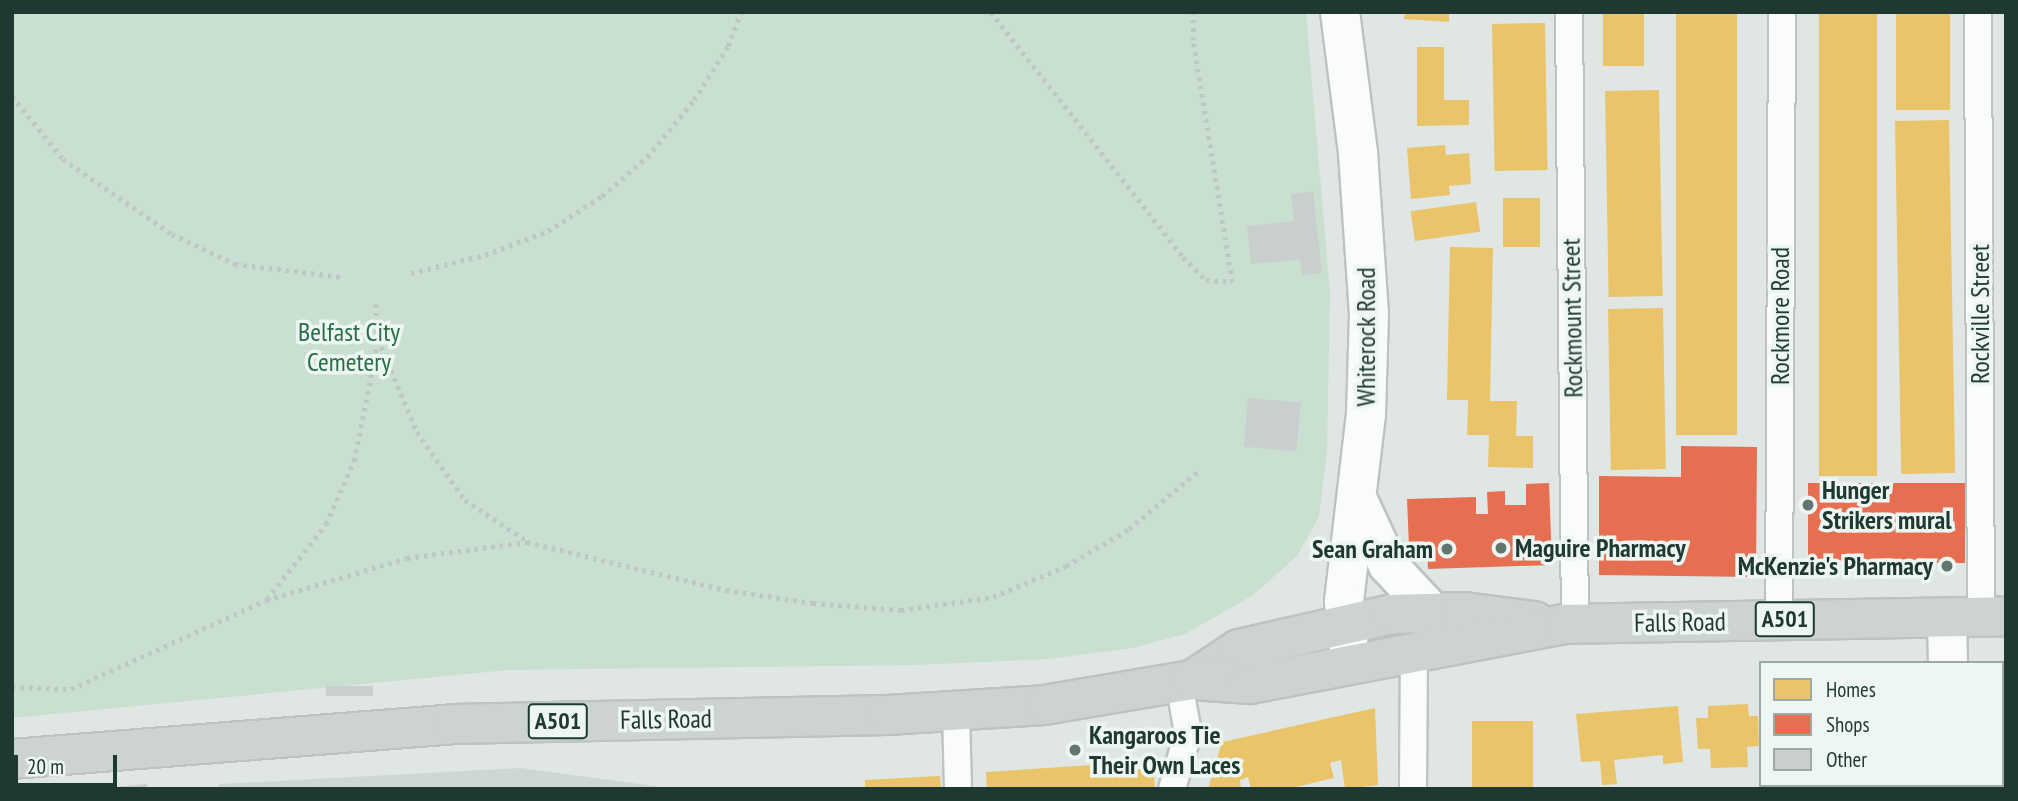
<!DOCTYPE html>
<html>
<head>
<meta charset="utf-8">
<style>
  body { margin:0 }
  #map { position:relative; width:2018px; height:801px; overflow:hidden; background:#e0e6e3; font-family:"PT Sans Narrow",sans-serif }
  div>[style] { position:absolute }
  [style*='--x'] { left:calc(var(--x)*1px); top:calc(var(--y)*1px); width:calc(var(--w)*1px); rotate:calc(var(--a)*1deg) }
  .built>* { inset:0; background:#cdd8d3 }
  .green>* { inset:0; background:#c9dfd0 }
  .homes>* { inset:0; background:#e9c46a; transform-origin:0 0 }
  .shops>* { inset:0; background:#e76f51; transform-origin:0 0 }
  .building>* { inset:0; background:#c9cfcc; transform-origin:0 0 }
  .path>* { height:4.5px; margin-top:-2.25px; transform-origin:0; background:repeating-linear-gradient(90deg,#bec7c5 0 3.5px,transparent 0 8.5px) }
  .roads { filter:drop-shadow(2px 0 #bdc3c0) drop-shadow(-2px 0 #bdc3c0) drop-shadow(0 2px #bdc3c0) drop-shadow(0 -2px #bdc3c0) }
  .street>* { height:26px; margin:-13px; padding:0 13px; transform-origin:13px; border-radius:13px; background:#fafbfb }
  .secondary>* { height:38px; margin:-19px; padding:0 19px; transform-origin:19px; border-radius:19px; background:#fafbfb }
  .primary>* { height:38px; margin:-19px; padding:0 19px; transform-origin:19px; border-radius:19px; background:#ccd3d1 }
  .dots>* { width:19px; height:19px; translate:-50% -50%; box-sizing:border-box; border:4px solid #edf6f2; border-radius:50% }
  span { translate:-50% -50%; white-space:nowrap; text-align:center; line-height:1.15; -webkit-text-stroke:7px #edf6f2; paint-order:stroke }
  .shield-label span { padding:2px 5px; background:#edf6f2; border:2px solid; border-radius:5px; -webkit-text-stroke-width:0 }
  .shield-label { font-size:24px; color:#1f3832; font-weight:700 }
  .street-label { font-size:26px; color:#1f3832 }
  .park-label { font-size:26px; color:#2a6e46 }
  .poi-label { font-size:26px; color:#1f3832; font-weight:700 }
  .left { translate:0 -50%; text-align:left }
  .right { translate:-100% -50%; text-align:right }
  .frame { position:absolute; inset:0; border:14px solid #1f3832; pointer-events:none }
  .legend { position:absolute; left:1759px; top:661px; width:245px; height:126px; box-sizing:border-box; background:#edf6f2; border:2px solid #9baaa5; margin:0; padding:9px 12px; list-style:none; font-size:21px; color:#1f3832 }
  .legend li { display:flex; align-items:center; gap:14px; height:35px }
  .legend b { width:35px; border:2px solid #9baaa5 }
  .scale { position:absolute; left:14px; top:755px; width:103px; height:32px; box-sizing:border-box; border:4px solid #1f3832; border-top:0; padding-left:9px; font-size:21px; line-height:24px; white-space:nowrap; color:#1f3832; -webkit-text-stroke:5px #edf6f2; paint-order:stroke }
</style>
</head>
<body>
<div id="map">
  <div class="built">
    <i style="clip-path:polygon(521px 768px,676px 789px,219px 789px,219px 784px)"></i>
  </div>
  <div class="green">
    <i style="clip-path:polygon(12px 12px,1306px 12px,1330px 293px,1327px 452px,1319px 517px,1297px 556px,1253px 595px,1185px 634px,1133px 648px,1049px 659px,915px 665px,508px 670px,12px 718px)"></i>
  </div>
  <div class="homes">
    <i style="clip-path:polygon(1405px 12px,1449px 12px,1449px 22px,1404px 19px)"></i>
    <i style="left:1603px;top:12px;width:41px;height:54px"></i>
    <i style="left:1676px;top:12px;width:61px;height:423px"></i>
    <i style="left:1819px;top:12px;width:58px;height:464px"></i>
    <i style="left:1896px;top:12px;width:54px;height:98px"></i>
    <i style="left:1545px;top:23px;width:147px;height:53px;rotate:89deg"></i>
    <i style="clip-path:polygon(1417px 47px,1444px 47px,1444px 100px,1469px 100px,1469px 125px,1417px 126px)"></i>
    <i style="left:1659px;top:90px;width:206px;height:54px;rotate:89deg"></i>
    <i style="left:1949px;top:120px;width:353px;height:54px;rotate:89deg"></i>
    <i style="clip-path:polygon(1445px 145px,1446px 155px,1469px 153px,1471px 184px,1449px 186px,1450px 195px,1411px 199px,1407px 148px)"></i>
    <i style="left:1503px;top:198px;width:37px;height:49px"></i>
    <i style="left:1476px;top:202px;width:30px;height:66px;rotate:82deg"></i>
    <i style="clip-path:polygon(1450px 247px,1493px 248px,1490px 401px,1517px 401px,1516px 436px,1533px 436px,1533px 468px,1488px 467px,1489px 435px,1467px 435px,1468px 400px,1447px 400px)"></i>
    <i style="left:1663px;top:308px;width:161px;height:55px;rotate:89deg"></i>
    <i style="clip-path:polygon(1748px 704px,1749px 716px,1758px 716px,1759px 746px,1747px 747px,1748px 767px,1711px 768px,1710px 749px,1698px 749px,1696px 718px,1708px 718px,1708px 706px)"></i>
    <i style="clip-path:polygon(1678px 706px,1683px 762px,1663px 764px,1663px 755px,1614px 760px,1617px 784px,1602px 785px,1600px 761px,1581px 762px,1576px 714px)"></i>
    <i style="clip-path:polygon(1375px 708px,1378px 785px,1345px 789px,1341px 760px,1330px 763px,1334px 778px,1287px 789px,1251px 789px,1248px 777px,1240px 780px,1241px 789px,1208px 789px,1222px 742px)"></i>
    <i style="left:1472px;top:721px;width:61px;height:68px"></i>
    <i style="clip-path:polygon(1153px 761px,1155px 789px,987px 789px,986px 772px)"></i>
    <i style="clip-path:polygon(940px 776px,941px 789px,865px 789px,865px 780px)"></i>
    <i style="left:1816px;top:785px;width:98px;height:4px"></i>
  </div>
  <div class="shops">
    <i style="clip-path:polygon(1681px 446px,1757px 447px,1756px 577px,1599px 575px,1599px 476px,1681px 477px)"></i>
    <i style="clip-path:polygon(1549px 483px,1552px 565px,1428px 569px,1427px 546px,1409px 547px,1407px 499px,1476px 497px,1476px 514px,1488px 514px,1487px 492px,1505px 491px,1505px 505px,1526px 505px,1526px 484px)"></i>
    <i style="left:1808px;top:483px;width:157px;height:80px"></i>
  </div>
  <div class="building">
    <i style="clip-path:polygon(1313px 191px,1322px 273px,1302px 275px,1300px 260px,1251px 264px,1247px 226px,1294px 221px,1291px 194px)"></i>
    <i style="left:1248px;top:398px;width:53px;height:49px;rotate:5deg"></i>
    <i style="left:373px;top:686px;width:10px;height:47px;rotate:90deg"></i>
    <i style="clip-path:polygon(147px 784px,147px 789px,114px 789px,114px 787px)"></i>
  </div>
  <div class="path">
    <i style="--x:991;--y:12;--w:311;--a:51.9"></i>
    <i style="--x:1183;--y:257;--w:33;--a:45"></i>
    <i style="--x:1206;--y:280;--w:26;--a:4"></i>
    <i style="--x:1232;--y:282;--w:245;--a:-99.2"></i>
    <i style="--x:1193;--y:40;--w:28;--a:-90"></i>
    <i style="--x:12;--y:96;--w:81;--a:51"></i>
    <i style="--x:63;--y:159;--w:132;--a:34.5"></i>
    <i style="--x:172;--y:234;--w:70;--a:25.5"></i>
    <i style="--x:235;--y:264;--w:108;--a:6.9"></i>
    <i style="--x:411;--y:273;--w:76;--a:-13.7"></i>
    <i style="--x:485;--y:255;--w:67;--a:-20.9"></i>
    <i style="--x:548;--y:231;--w:64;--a:-32.9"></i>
    <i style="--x:602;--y:196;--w:60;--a:-40.9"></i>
    <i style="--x:647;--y:157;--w:74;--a:-50.5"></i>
    <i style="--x:694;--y:100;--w:64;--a:-57.8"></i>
    <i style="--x:728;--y:46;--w:36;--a:-69"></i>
    <i style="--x:376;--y:304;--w:35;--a:87"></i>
    <i style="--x:378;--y:339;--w:101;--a:67.2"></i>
    <i style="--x:417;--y:432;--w:83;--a:54.8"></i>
    <i style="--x:465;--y:500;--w:74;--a:33.5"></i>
    <i style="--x:267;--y:599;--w:95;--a:-51.8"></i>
    <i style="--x:326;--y:524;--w:69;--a:-66"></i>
    <i style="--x:354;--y:461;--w:123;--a:-78.8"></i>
    <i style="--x:12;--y:687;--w:59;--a:1.9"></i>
    <i style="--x:71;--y:689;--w:214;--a:-24.5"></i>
    <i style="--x:266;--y:600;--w:147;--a:-16.6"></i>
    <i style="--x:407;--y:558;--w:121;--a:-7.6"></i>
    <i style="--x:527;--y:542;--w:205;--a:13.6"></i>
    <i style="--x:726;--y:590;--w:88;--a:8.5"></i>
    <i style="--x:813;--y:603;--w:88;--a:4.5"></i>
    <i style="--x:901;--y:610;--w:93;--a:-8"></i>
    <i style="--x:993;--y:597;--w:79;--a:-23"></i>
    <i style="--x:1066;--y:566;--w:73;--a:-30.4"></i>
    <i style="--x:1129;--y:529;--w:90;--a:-40"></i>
  </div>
  <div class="roads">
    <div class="street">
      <i style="--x:1569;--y:12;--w:612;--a:89.44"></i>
      <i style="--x:1978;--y:12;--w:604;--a:89.72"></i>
      <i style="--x:1779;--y:619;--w:607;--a:-89.72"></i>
      <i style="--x:956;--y:712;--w:77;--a:88.5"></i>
      <i style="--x:1172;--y:789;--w:58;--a:-74.1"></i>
      <i style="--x:1188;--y:733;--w:51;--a:-100.2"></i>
      <i style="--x:1413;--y:789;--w:136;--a:-89.6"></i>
    </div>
    <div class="secondary">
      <i style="--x:1340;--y:12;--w:142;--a:82.7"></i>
      <i style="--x:1358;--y:153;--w:160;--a:86.1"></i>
      <i style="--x:1369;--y:313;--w:101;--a:91.7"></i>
      <i style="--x:1366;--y:414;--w:189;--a:96.7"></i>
      <i style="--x:1344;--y:602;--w:56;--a:83.9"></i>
      <i style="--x:1357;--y:498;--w:74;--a:65.2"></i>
      <i style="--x:1388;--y:565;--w:63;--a:46.9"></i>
      <i style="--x:1947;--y:618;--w:45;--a:88.7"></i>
      <i style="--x:1981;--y:785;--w:4;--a:76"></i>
    </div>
    <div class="primary">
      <i style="--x:1192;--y:680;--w:56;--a:-33.4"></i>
      <i style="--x:1239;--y:649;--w:157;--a:-12.9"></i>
      <i style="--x:1392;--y:614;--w:72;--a:-1.6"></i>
      <i style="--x:1464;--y:612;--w:71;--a:7.3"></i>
      <i style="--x:12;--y:759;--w:441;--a:-4.5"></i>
      <i style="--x:452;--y:724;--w:435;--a:-1.2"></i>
      <i style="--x:887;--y:715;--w:157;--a:-3.6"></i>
      <i style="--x:1044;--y:705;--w:150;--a:-9.6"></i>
      <i style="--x:1192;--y:680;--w:58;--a:3.9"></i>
      <i style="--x:1250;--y:684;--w:320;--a:-10.8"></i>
      <i style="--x:1564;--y:624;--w:442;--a:-1"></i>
    </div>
  </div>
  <div class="dots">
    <i style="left:1808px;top:505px;background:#637570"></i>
    <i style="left:1501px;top:548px;background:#637570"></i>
    <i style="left:1447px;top:549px;background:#637570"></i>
    <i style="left:1947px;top:566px;background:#637570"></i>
    <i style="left:1075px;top:750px;background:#637570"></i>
  </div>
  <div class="shield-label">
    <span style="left:1785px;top:619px">A501</span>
    <span style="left:558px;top:721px">A501</span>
  </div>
  <div class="street-label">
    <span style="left:1980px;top:314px;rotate:-90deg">Rockville Street</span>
    <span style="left:1780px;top:316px;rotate:-90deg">Rockmore Road</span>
    <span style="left:1572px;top:318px;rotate:-91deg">Rockmount Street</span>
    <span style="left:1366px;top:337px;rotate:-90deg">Whiterock Road</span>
    <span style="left:1680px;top:622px;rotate:-1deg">Falls Road</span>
    <span style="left:666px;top:719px;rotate:-1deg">Falls Road</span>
  </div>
  <div class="park-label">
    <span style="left:349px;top:347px">Belfast City<br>Cemetery</span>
  </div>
  <div class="poi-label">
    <span class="left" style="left:1822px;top:505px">Hunger<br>Strikers mural</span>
    <span class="left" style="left:1515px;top:548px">Maguire Pharmacy</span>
    <span class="right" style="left:1433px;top:549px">Sean Graham</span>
    <span class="right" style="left:1933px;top:566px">McKenzie's Pharmacy</span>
    <span class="left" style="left:1089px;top:750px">Kangaroos Tie<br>Their Own Laces</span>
  </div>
  <div class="frame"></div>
  <ul class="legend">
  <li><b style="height:19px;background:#e9c46a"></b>Homes</li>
  <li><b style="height:19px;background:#e76f51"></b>Shops</li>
  <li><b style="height:19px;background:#c9cfcc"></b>Other</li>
  </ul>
  <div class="scale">20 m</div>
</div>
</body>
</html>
